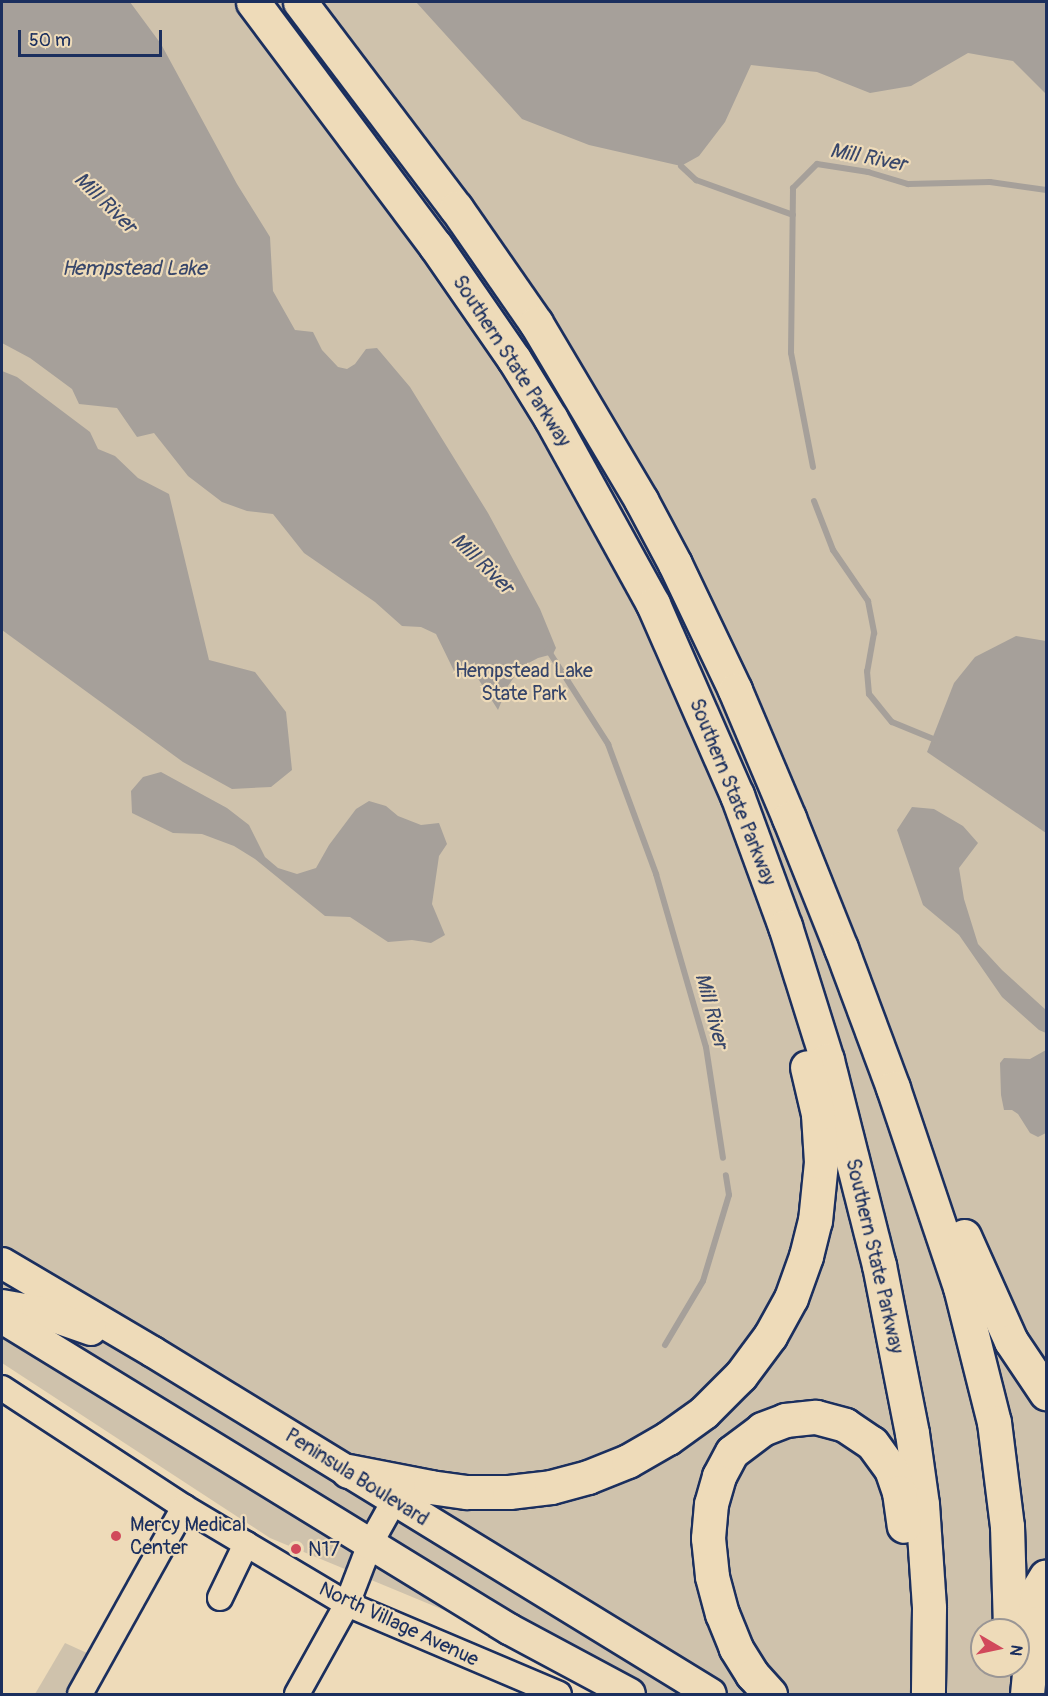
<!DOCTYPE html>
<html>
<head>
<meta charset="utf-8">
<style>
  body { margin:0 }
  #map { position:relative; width:1048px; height:1696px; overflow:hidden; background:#eedbb9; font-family:Pangolin,sans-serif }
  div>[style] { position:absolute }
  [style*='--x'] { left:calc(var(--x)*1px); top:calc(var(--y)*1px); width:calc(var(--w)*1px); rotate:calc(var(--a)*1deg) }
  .green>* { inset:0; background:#cfc2ac }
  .water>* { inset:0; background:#a6a09a }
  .stream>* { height:6px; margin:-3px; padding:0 3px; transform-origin:3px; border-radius:3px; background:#a6a09a }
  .roads { filter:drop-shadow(2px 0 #1b2f5e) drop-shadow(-2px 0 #1b2f5e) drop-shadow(0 2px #1b2f5e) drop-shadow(0 -2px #1b2f5e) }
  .minor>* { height:24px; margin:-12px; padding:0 12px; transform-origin:12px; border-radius:12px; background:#eedbb9 }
  .major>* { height:30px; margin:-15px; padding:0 15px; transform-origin:15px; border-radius:15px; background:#eedbb9 }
  .highway>* { height:33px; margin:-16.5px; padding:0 16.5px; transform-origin:16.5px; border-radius:16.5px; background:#eedbb9 }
  .dots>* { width:16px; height:16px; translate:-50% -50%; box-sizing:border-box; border:3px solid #eedbb9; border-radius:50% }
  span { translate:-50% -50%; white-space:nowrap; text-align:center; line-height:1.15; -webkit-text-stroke:4.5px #eedbb9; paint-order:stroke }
  .street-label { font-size:20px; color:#1b2f5e }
  .park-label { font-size:20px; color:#36456a }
  .poi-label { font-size:20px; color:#1b2f5e }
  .left { translate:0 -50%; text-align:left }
  .water-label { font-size:21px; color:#37466a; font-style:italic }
  .frame { position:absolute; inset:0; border:3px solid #1b2f5e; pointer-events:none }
  .north { position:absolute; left:970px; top:1618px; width:60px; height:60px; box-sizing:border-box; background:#eedbb9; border:2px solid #9a9695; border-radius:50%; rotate:99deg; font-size:16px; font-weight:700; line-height:24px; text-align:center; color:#1b2f5e }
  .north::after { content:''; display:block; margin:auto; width:21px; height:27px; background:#d1495b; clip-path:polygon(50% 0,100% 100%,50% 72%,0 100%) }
  .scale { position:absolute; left:18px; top:30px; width:144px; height:27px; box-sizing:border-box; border:3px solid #1b2f5e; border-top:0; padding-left:8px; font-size:18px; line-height:21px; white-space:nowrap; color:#1b2f5e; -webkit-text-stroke:4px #eedbb9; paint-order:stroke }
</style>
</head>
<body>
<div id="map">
  <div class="green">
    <i style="clip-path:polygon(evenodd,2px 2px,1046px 2px,1046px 1694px,646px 1694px,270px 1538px,2px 1363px,2px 2px,982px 1630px,1018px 1630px,1018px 1666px,982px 1666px,982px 1630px)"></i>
    <i style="clip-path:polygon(65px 1643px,87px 1653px,65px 1694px,35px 1694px)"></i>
  </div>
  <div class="water">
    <i style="clip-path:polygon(2px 2px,130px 2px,161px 44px,237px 184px,270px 237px,273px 291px,295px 330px,313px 332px,322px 350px,338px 367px,347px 369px,355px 364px,366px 349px,377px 348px,410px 387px,488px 513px,540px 609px,556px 648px,553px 654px,538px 658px,521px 667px,508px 686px,498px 710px,477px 677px,455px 673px,436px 634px,421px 627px,402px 626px,375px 602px,304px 553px,273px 514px,247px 511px,222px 502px,188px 476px,154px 433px,137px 437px,117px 408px,79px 404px,72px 389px,30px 358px,2px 343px)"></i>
    <i style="clip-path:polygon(416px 2px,1046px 2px,1046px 94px,1013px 61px,968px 53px,911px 86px,870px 93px,817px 72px,751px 65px,725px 122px,699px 156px,681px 166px,589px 145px,522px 119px)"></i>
    <i style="clip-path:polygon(2px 371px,17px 377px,90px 432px,98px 449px,115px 456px,138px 478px,169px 494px,209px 660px,255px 672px,286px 712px,292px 770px,271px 787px,232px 789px,183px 762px,2px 630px)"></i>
    <i style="clip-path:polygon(1016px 636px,1046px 641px,1046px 833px,927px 752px,954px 683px,975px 657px)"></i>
    <i style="clip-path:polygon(161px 772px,227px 808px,249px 825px,265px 857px,278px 868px,297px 874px,316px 868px,329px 845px,356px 809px,369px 801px,386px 806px,398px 816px,421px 825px,439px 823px,447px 844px,439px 856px,432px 904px,445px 935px,431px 943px,412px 940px,388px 942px,350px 917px,325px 916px,255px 859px,234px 846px,202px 834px,173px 833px,132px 813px,131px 791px,143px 777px)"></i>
    <i style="clip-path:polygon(912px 807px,934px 809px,963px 826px,978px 843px,959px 868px,964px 899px,978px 944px,1002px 970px,1046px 1010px,1046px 1033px,1039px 1030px,1002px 997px,959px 935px,923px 905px,897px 830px)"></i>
    <i style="clip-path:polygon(1046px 1050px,1046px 1133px,1038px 1137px,1030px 1133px,1018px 1114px,1012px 1110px,1004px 1110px,1001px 1095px,1000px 1063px,1004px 1058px,1030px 1059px)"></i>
  </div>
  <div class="stream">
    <i style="--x:681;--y:166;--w:21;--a:43"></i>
    <i style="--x:696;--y:180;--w:103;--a:19.8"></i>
    <i style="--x:813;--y:467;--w:116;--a:-100.9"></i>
    <i style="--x:791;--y:353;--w:165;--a:-89.3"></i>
    <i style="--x:793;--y:188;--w:34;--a:-45"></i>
    <i style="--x:817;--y:164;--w:52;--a:8.9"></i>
    <i style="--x:868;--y:172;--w:42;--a:16.7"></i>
    <i style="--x:908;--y:184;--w:82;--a:-1.4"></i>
    <i style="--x:990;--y:182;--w:57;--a:8.1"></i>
    <i style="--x:814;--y:501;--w:53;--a:68.8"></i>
    <i style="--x:833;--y:550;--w:62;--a:55.5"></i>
    <i style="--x:868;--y:601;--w:33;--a:79"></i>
    <i style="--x:874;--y:633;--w:39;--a:100"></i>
    <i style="--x:867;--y:671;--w:23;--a:85"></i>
    <i style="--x:869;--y:694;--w:36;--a:51"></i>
    <i style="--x:892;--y:722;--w:50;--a:22.4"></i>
    <i style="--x:548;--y:650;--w:112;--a:57.4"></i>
    <i style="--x:608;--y:744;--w:139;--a:69.7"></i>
    <i style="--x:656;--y:874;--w:180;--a:73.9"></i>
    <i style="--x:706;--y:1047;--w:112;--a:81.3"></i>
    <i style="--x:665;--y:1345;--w:74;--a:-59.3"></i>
    <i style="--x:703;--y:1281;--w:90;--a:-73.2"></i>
    <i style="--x:729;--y:1195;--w:20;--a:-99"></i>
  </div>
  <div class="roads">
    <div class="minor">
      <i style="--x:2;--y:1388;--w:217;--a:33.2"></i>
      <i style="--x:184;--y:1507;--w:190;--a:30.8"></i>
      <i style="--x:347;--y:1604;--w:230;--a:23"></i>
      <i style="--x:220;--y:1598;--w:60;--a:-64.3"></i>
      <i style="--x:80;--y:1694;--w:214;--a:-60.9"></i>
      <i style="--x:297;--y:1694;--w:103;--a:-60.9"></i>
      <i style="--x:347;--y:1604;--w:64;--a:-69"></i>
      <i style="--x:370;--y:1544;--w:68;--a:-60.8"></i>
    </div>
    <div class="major">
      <i style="--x:2;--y:1263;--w:175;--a:30.5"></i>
      <i style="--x:153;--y:1352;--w:654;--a:31.5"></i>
      <i style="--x:2;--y:1305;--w:36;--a:10"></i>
      <i style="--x:37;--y:1311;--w:57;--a:19.4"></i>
      <i style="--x:2;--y:1318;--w:595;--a:31.53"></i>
      <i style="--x:509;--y:1629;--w:137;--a:28.2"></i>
    </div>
    <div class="highway">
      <i style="--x:253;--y:2;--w:304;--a:53.2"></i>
      <i style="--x:435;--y:245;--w:139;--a:55.3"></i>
      <i style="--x:514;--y:359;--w:70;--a:58.3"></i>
      <i style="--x:551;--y:419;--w:211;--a:61.1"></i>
      <i style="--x:653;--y:604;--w:209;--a:66.3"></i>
      <i style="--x:737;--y:795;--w:140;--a:69.9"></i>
      <i style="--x:785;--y:926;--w:140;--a:72.6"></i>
      <i style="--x:827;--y:1060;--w:211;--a:75.8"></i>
      <i style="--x:879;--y:1265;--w:171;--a:78.9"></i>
      <i style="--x:912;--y:1433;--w:72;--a:82"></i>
      <i style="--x:922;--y:1504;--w:104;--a:86.1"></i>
      <i style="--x:929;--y:1608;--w:86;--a:90.7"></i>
      <i style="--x:300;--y:2;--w:258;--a:52.9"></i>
      <i style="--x:456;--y:208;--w:140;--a:55.2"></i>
      <i style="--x:536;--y:323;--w:206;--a:59.3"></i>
      <i style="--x:641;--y:500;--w:72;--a:62"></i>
      <i style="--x:675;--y:564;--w:140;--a:64.5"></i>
      <i style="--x:735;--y:690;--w:139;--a:67.1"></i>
      <i style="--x:789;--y:818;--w:140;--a:68.2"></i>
      <i style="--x:841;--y:948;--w:149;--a:69.6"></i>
      <i style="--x:893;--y:1088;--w:210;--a:71.4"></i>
      <i style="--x:960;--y:1287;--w:139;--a:75.9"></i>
      <i style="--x:994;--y:1422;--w:105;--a:82.9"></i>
      <i style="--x:1007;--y:1526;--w:104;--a:88.3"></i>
      <i style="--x:964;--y:1236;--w:115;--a:65.9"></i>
      <i style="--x:1011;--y:1341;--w:63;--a:56.1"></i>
      <i style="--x:348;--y:1471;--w:84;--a:11"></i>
      <i style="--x:430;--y:1487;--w:37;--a:8"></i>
      <i style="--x:467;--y:1492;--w:42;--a:0"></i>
      <i style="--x:509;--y:1492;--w:42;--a:-6.8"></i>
      <i style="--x:551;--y:1487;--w:38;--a:-15"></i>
      <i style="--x:588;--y:1477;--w:43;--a:-21.8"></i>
      <i style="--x:628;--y:1461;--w:46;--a:-29.9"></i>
      <i style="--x:668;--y:1438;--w:44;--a:-35.8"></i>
      <i style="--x:704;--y:1412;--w:52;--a:-45"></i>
      <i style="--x:741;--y:1375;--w:49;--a:-53.4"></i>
      <i style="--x:770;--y:1336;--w:43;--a:-61.1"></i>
      <i style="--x:791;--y:1298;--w:45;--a:-70.3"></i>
      <i style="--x:806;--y:1256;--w:36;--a:-76"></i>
      <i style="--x:815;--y:1221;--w:59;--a:-84.2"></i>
      <i style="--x:821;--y:1162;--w:48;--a:-93.6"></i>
      <i style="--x:818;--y:1114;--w:48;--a:-103.2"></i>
      <i style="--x:770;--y:1694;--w:27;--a:-132"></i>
      <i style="--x:752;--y:1674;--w:31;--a:-122"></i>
      <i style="--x:736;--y:1648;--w:37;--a:-112"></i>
      <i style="--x:722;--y:1614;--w:39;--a:-105"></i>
      <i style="--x:712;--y:1576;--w:38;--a:-96"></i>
      <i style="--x:708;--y:1538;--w:34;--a:-85"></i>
      <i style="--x:711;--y:1504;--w:29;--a:-74"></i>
      <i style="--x:719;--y:1476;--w:27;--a:-62"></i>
      <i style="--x:732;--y:1452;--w:38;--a:-37"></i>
      <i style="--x:762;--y:1429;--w:25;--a:-21"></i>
      <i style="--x:785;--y:1420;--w:31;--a:-6"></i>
      <i style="--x:816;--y:1417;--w:30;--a:15"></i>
      <i style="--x:845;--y:1425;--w:32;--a:34"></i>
      <i style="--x:872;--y:1443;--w:32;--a:54"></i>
      <i style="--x:891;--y:1469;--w:24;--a:71"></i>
      <i style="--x:899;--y:1492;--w:34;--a:82"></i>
      <i style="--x:1027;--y:1694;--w:103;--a:-84.5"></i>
      <i style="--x:1037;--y:1591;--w:17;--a:-59"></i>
    </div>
  </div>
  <div class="dots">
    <i style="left:116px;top:1536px;background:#d1495b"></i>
    <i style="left:296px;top:1549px;background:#d1495b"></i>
  </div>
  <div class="street-label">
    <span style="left:512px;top:361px;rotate:57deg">Southern State Parkway</span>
    <span style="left:733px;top:792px;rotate:68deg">Southern State Parkway</span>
    <span style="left:875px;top:1256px;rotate:77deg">Southern State Parkway</span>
    <span style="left:357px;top:1477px;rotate:32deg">Peninsula Boulevard</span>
    <span style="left:399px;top:1624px;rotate:25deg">North Village Avenue</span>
  </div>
  <div class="park-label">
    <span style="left:524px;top:682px">Hempstead Lake<br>State Park</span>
  </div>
  <div class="poi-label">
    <span class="left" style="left:130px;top:1536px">Mercy Medical<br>Center</span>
    <span class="left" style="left:308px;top:1549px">N17</span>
  </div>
  <div class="water-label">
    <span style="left:868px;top:158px;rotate:11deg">Mill River</span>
    <span style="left:105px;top:203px;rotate:44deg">Mill River</span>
    <span style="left:134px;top:269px">Hempstead Lake</span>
    <span style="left:482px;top:564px;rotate:44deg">Mill River</span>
    <span style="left:711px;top:1011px;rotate:75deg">Mill River</span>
  </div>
  <div class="frame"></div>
  <div class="north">N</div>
  <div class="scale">50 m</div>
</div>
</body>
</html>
